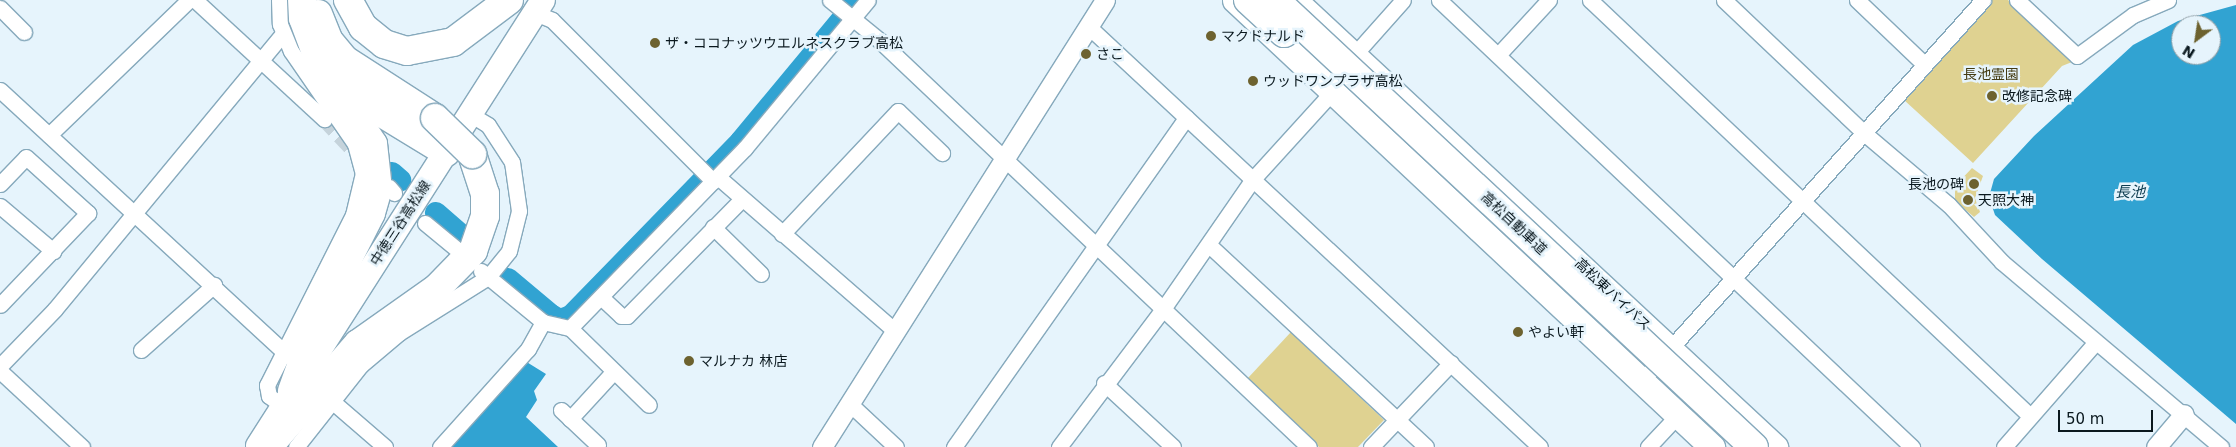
<!DOCTYPE html>
<html>
<head>
<meta charset="utf-8">
<style>
  body { margin:0 }
  #map { position:relative; width:2236px; height:447px; overflow:hidden; background:#e6f4fc; font-family:"DejaVu Sans","Noto Sans JP",sans-serif }
  div>[style] { position:absolute }
  [style*='--x'] { left:calc(var(--x)*1px); top:calc(var(--y)*1px); width:calc(var(--w)*1px); rotate:calc(var(--a)*1deg) }
  .green>* { inset:0; background:#dfd291 }
  .water>* { inset:0; background:#31a3d2 }
  .river>* { height:22px; margin:-11px; padding:0 11px; transform-origin:11px; border-radius:11px; background:#31a3d2 }
  .minor-tunnel>* { height:15px; margin-top:-7.5px; transform-origin:0; background:repeating-linear-gradient(90deg,#c5d3db 0 15px,transparent 0 23px) }
  .roads { filter:drop-shadow(1px 0 #86a9bc) drop-shadow(-1px 0 #86a9bc) drop-shadow(0 1px #86a9bc) drop-shadow(0 -1px #86a9bc) }
  .minor>* { height:15px; margin:-7.5px; padding:0 7.5px; transform-origin:7.5px; border-radius:7.5px; background:#fff }
  .tertiary>* { height:19px; margin:-9.5px; padding:0 9.5px; transform-origin:9.5px; border-radius:9.5px; background:#fff }
  .primary>* { height:24px; margin:-12px; padding:0 12px; transform-origin:12px; border-radius:12px; background:#fff }
  .trunk>* { height:25px; margin:-12.5px; padding:0 12.5px; transform-origin:12.5px; border-radius:12.5px; background:#fff }
  .motorway>* { height:28px; margin:-14px; padding:0 14px; transform-origin:14px; border-radius:14px; background:#fff }
  .bridges { filter:drop-shadow(1px 0 #86a9bc) drop-shadow(-1px 0 #86a9bc) drop-shadow(0 1px #86a9bc) drop-shadow(0 -1px #86a9bc) }
  .motorway-bridge>* { height:28px; margin:-14px; padding:0 14px; transform-origin:14px; border-radius:14px; background:#fff }
  .dots>* { width:14px; height:14px; translate:-50% -50%; box-sizing:border-box; border:2px solid #e6f4fc; border-radius:50% }
  span { translate:-50% -50%; white-space:nowrap; text-align:center; line-height:1.15; -webkit-text-stroke:5px #e6f4fc; paint-order:stroke }
  .poi-label { font-size:14px; color:#0a181e }
  .left { translate:0 -50%; text-align:left }
  .right { translate:-100% -50%; text-align:right }
  .park-label { font-size:14px; color:#453c13 }
  .street-label { font-size:14px; color:#0a181e }
  .water-label { font-size:15px; color:#0d3c50; font-style:italic }
  .north { position:absolute; left:2171px; top:15px; width:50px; height:50px; box-sizing:border-box; background:#e6f4fc; border:1px solid #8e9ca3; border-radius:50%; rotate:211deg; font-size:14px; font-weight:700; line-height:20px; text-align:center; color:#0a181e }
  .north::after { content:''; display:block; margin:auto; width:18px; height:22px; background:#6d622f; clip-path:polygon(50% 0,100% 100%,50% 72%,0 100%) }
  .scale { position:absolute; left:2058px; top:410px; width:95px; height:22px; box-sizing:border-box; border:2px solid #0a181e; border-top:0; padding-left:6px; font-size:15px; line-height:18px; white-space:nowrap; color:#0a181e; -webkit-text-stroke:4px #e6f4fc; paint-order:stroke }
</style>
</head>
<body>
<div id="map">
  <div class="green">
    <i style="clip-path:polygon(1991px 0,2008px 0,2072px 62px,2062px 66px,1973px 163px,1904px 100px)"></i>
    <i style="clip-path:polygon(1972px 168px,1983px 176px,1975px 198px,1980px 212px,1974px 217px,1955px 201px,1955px 186px)"></i>
    <i style="clip-path:polygon(1291px 332px,1384px 420px,1358px 447px,1319px 447px,1247px 379px)"></i>
  </div>
  <div class="water">
    <i style="clip-path:polygon(evenodd,2236px 5px,2236px 424px,2042px 259px,1995px 215px,1989px 197px,1994px 179px,2034px 136px,2133px 45px,2178px 21px,2236px 5px,2181px 25px,2211px 25px,2211px 55px,2181px 55px,2181px 25px)"></i>
    <i style="clip-path:polygon(525px 361px,546px 374px,534px 391px,537px 400px,526px 417px,558px 447px,447px 447px)"></i>
  </div>
  <div class="river">
    <i style="--x:392;--y:173;--w:11;--a:41"></i>
    <i style="--x:436;--y:213;--w:35;--a:41"></i>
    <i style="--x:508;--y:279;--w:56;--a:39.9"></i>
    <i style="--x:551;--y:315;--w:10;--a:29"></i>
    <i style="--x:560;--y:320;--w:12;--a:-20"></i>
    <i style="--x:571;--y:316;--w:244;--a:-45.8"></i>
    <i style="--x:741;--y:141;--w:183;--a:-50.3"></i>
  </div>
  <div class="minor-tunnel">
    <i style="--x:324;--y:119;--w:44;--a:46.8"></i>
  </div>
  <div class="roads">
    <div class="minor">
      <i style="--x:195;--y:0;--w:176;--a:42.7"></i>
      <i style="--x:279;--y:0;--w:24;--a:88"></i>
      <i style="--x:280;--y:24;--w:29;--a:68"></i>
      <i style="--x:291;--y:51;--w:113;--a:55.5"></i>
      <i style="--x:355;--y:144;--w:30;--a:75"></i>
      <i style="--x:363;--y:173;--w:43;--a:103.4"></i>
      <i style="--x:353;--y:215;--w:191;--a:116.8"></i>
      <i style="--x:267;--y:385;--w:11;--a:80"></i>
      <i style="--x:269;--y:396;--w:17;--a:36"></i>
      <i style="--x:830;--y:0;--w:63;--a:39.2"></i>
      <i style="--x:879;--y:40;--w:592;--a:43.43"></i>
      <i style="--x:1439;--y:0;--w:651;--a:43.38"></i>
      <i style="--x:1590;--y:0;--w:606;--a:43.39"></i>
      <i style="--x:1724;--y:0;--w:193;--a:43.5"></i>
      <i style="--x:1864;--y:133;--w:111;--a:40.3"></i>
      <i style="--x:1949;--y:205;--w:78;--a:47.1"></i>
      <i style="--x:2002;--y:262;--w:287;--a:40.2"></i>
      <i style="--x:1857;--y:0;--w:93;--a:43.7"></i>
      <i style="--x:2017;--y:0;--w:82;--a:43"></i>
      <i style="--x:2077;--y:56;--w:69;--a:-36.2"></i>
      <i style="--x:2133;--y:15;--w:38;--a:-23"></i>
      <i style="--x:0;--y:8;--w:34;--a:45"></i>
      <i style="--x:535;--y:13;--w:18;--a:22"></i>
      <i style="--x:552;--y:20;--w:228;--a:45"></i>
      <i style="--x:1089;--y:27;--w:616;--a:42.96"></i>
      <i style="--x:1355;--y:54;--w:72;--a:-48.4"></i>
      <i style="--x:1498;--y:55;--w:75;--a:-47.2"></i>
      <i style="--x:0;--y:90;--w:392;--a:42.7"></i>
      <i style="--x:49;--y:135;--w:194;--a:-44"></i>
      <i style="--x:718;--y:177;--w:236;--a:41"></i>
      <i style="--x:0;--y:184;--w:37;--a:-46"></i>
      <i style="--x:26;--y:157;--w:84;--a:42.1"></i>
      <i style="--x:88;--y:213;--w:127;--a:133.7"></i>
      <i style="--x:389;--y:187;--w:8;--a:50"></i>
      <i style="--x:0;--y:206;--w:70;--a:40.3"></i>
      <i style="--x:425;--y:223;--w:44;--a:39.5"></i>
      <i style="--x:713;--y:227;--w:67;--a:44.4"></i>
      <i style="--x:782;--y:234;--w:169;--a:-46.7"></i>
      <i style="--x:898;--y:111;--w:61;--a:43.7"></i>
      <i style="--x:1209;--y:245;--w:296;--a:42.9"></i>
      <i style="--x:481;--y:271;--w:80;--a:39.4"></i>
      <i style="--x:543;--y:322;--w:28;--a:13"></i>
      <i style="--x:570;--y:328;--w:251;--a:-45.8"></i>
      <i style="--x:745;--y:148;--w:192;--a:-50.3"></i>
      <i style="--x:602;--y:298;--w:26;--a:43"></i>
      <i style="--x:621;--y:316;--w:6;--a:0"></i>
      <i style="--x:627;--y:316;--w:163;--a:-45.5"></i>
      <i style="--x:570;--y:328;--w:110;--a:44.3"></i>
      <i style="--x:141;--y:350;--w:98;--a:-41.7"></i>
      <i style="--x:0;--y:366;--w:79;--a:-46"></i>
      <i style="--x:55;--y:309;--w:358;--a:-50.4"></i>
      <i style="--x:0;--y:371;--w:112;--a:42.8"></i>
      <i style="--x:1642;--y:380;--w:511;--a:-48.1"></i>
      <i style="--x:1104;--y:383;--w:94;--a:42.8"></i>
      <i style="--x:326;--y:396;--w:78;--a:40.8"></i>
      <i style="--x:850;--y:404;--w:63;--a:43.1"></i>
      <i style="--x:561;--y:410;--w:51;--a:43.4"></i>
      <i style="--x:570;--y:419;--w:64;--a:-47.5"></i>
      <i style="--x:296;--y:447;--w:105;--a:-51.6"></i>
      <i style="--x:361;--y:365;--w:50;--a:-40.1"></i>
      <i style="--x:399;--y:333;--w:105;--a:-32.2"></i>
      <i style="--x:488;--y:277;--w:33;--a:-51"></i>
      <i style="--x:509;--y:251;--w:41;--a:-76"></i>
      <i style="--x:519;--y:211;--w:49;--a:-98.1"></i>
      <i style="--x:512;--y:162;--w:44;--a:-123"></i>
      <i style="--x:488;--y:125;--w:21;--a:-149"></i>
      <i style="--x:440;--y:447;--w:132;--a:-48.1"></i>
      <i style="--x:528;--y:349;--w:31;--a:-61"></i>
      <i style="--x:954;--y:447;--w:403;--a:-54.8"></i>
      <i style="--x:1059;--y:447;--w:173;--a:-53"></i>
      <i style="--x:1163;--y:309;--w:158;--a:-55.3"></i>
      <i style="--x:1253;--y:179;--w:119;--a:-47.7"></i>
      <i style="--x:1371;--y:447;--w:116;--a:-46.4"></i>
      <i style="--x:1648;--y:447;--w:44;--a:-46.8"></i>
      <i style="--x:2004;--y:447;--w:138;--a:-48.8"></i>
    </div>
    <div class="tertiary">
      <i style="--x:822;--y:447;--w:529;--a:-57.66"></i>
      <i style="--x:2156;--y:447;--w:43;--a:-49.7"></i>
    </div>
    <div class="primary">
      <i style="--x:258;--y:446;--w:529;--a:-57.42"></i>
    </div>
    <div class="trunk">
      <i style="--x:1235;--y:0;--w:654;--a:43.14"></i>
      <i style="--x:1294;--y:0;--w:657;--a:42.9"></i>
    </div>
    <div class="motorway">
      <i style="--x:348;--y:0;--w:31;--a:61"></i>
      <i style="--x:363;--y:27;--w:27;--a:39"></i>
      <i style="--x:384;--y:44;--w:24;--a:17"></i>
      <i style="--x:407;--y:51;--w:47;--a:-11.1"></i>
      <i style="--x:453;--y:42;--w:70;--a:-36.9"></i>
      <i style="--x:318;--y:14;--w:29;--a:68"></i>
      <i style="--x:329;--y:41;--w:25;--a:50"></i>
      <i style="--x:345;--y:60;--w:107;--a:32.8"></i>
      <i style="--x:341;--y:88;--w:123;--a:31.4"></i>
      <i style="--x:292;--y:391;--w:80;--a:-70.2"></i>
      <i style="--x:319;--y:316;--w:115;--a:-63.2"></i>
      <i style="--x:371;--y:213;--w:25;--a:-74"></i>
      <i style="--x:378;--y:189;--w:45;--a:-96.3"></i>
      <i style="--x:373;--y:144;--w:94;--a:-123.7"></i>
      <i style="--x:321;--y:66;--w:51;--a:-110.6"></i>
      <i style="--x:303;--y:18;--w:18;--a:-93"></i>
      <i style="--x:268;--y:447;--w:137;--a:-48.9"></i>
      <i style="--x:358;--y:344;--w:97;--a:-35.3"></i>
      <i style="--x:437;--y:288;--w:52;--a:-45.8"></i>
      <i style="--x:473;--y:251;--w:37;--a:-71"></i>
      <i style="--x:485;--y:216;--w:22;--a:-90"></i>
      <i style="--x:485;--y:194;--w:42;--a:-108"></i>
    </div>
  </div>
  <div class="bridges">
    <div class="motorway-bridge">
      <i style="--x:1248;--y:0;--w:49;--a:42.5"></i>
      <i style="--x:1275;--y:0;--w:655;--a:43.02"></i>
      <i style="--x:435;--y:118;--w:52;--a:44.2"></i>
    </div>
  </div>
  <div class="dots">
    <i style="left:1211px;top:36px;background:#6d622f"></i>
    <i style="left:655px;top:43px;background:#6d622f"></i>
    <i style="left:1086px;top:54px;background:#6d622f"></i>
    <i style="left:1253px;top:81px;background:#6d622f"></i>
    <i style="left:1992px;top:96px;background:#6d622f"></i>
    <i style="left:1974px;top:184px;background:#6d622f"></i>
    <i style="left:1968px;top:200px;background:#6d622f"></i>
    <i style="left:1518px;top:332px;background:#6d622f"></i>
    <i style="left:689px;top:361px;background:#6d622f"></i>
  </div>
  <div class="poi-label">
    <span class="left" style="left:1221px;top:36px">マクドナルド</span>
    <span class="left" style="left:665px;top:43px">ザ・ココナッツウエルネスクラブ高松</span>
    <span class="left" style="left:1096px;top:54px">さこ</span>
    <span class="left" style="left:1263px;top:81px">ウッドワンプラザ高松</span>
    <span class="left" style="left:2002px;top:96px">改修記念碑</span>
    <span class="right" style="left:1964px;top:184px">長池の碑</span>
    <span class="left" style="left:1978px;top:200px">天照大神</span>
    <span class="left" style="left:1528px;top:332px">やよい軒</span>
    <span class="left" style="left:699px;top:361px">マルナカ 林店</span>
  </div>
  <div class="park-label">
    <span style="left:1991px;top:74px">長池霊園</span>
  </div>
  <div class="street-label">
    <span style="left:400px;top:223px;rotate:-57deg">中徳三谷高松線</span>
    <span style="left:1514px;top:223px;rotate:43deg">高松自動車道</span>
    <span style="left:1613px;top:294px;rotate:43deg">高松東バイパス</span>
  </div>
  <div class="water-label">
    <span style="left:2130px;top:193px">長池</span>
  </div>
  <div class="north">N</div>
  <div class="scale">50 m</div>
</div>
</body>
</html>
